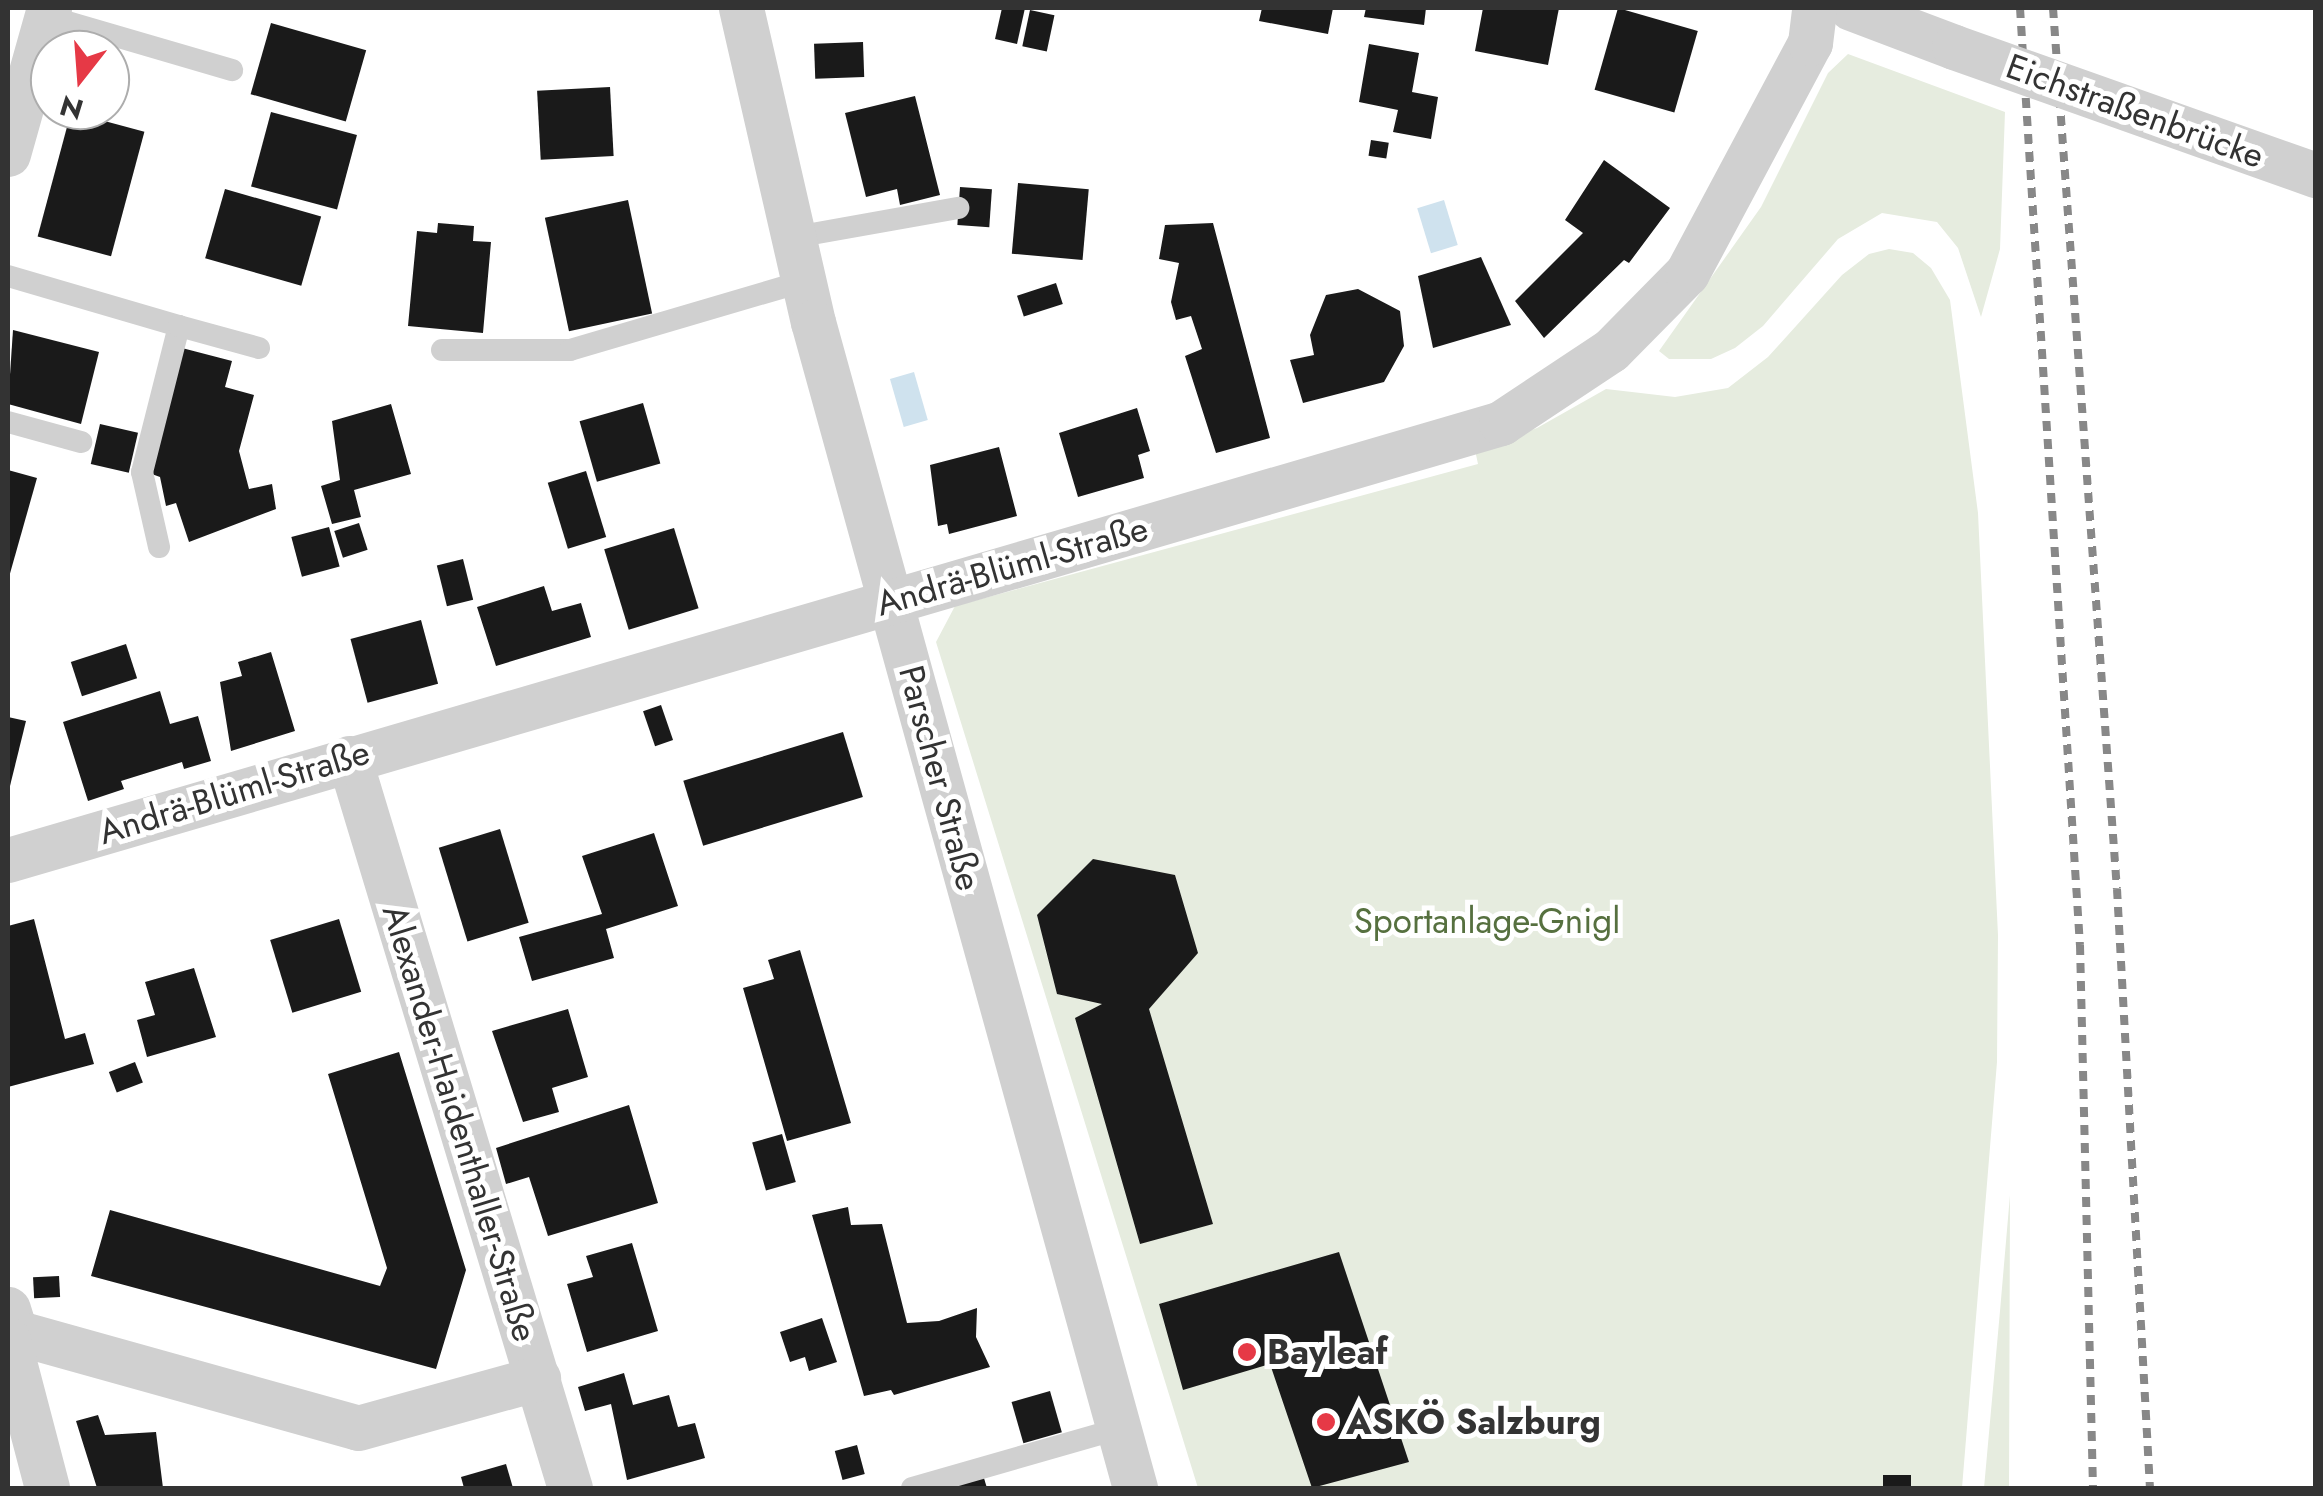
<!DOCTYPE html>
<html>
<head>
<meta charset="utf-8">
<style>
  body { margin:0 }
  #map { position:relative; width:2323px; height:1496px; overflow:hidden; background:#fff; font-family:Jost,sans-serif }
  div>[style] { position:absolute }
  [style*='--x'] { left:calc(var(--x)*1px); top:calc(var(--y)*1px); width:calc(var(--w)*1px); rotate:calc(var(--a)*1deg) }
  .green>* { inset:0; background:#e6ecdf }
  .water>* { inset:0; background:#cfe2ee; transform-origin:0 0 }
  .building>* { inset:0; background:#1a1a1a; transform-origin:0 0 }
  .service>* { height:22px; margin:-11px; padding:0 11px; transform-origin:11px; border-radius:11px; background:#d0d0d0 }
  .minor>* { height:45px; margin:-22.5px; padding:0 22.5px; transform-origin:22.5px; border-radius:22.5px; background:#d0d0d0 }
  .rail>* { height:8px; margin-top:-4px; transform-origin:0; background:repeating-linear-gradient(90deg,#888 0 10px,transparent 0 18px) }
  .minor-bridge>* { height:45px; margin:-22.5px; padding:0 22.5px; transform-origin:22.5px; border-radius:22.5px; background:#d0d0d0 }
  .dots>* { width:28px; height:28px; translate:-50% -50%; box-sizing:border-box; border:5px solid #fff; border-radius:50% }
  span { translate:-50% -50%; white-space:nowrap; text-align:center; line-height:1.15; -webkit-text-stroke:10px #fff; paint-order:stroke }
  .street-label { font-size:35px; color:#333 }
  .park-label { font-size:35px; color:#56703f }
  .poi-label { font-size:35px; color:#333; font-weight:700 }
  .left { translate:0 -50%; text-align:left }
  .frame { position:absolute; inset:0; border:10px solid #333; pointer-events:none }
  .north { position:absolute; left:30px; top:30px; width:100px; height:100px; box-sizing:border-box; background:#fff; border:2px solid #adadad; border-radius:50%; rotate:197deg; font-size:28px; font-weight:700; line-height:40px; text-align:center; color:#333 }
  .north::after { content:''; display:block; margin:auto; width:35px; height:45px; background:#e63946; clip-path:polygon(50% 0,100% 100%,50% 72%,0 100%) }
</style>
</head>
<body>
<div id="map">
  <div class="green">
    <i style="clip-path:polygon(1848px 54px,2005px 112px,2000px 249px,1981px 317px,1958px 248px,1937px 222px,1882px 213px,1838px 239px,1763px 326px,1735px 348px,1711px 359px,1669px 359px,1659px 351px,1761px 207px,1828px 73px)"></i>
    <i style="clip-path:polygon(1889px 249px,1913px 253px,1931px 268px,1950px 300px,1978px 513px,1998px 935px,1997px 1062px,1962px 1488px,1198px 1488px,936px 642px,955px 606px,1478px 464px,1475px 450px,1537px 428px,1606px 389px,1675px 397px,1728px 388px,1768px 357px,1842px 275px,1869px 254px)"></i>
    <i style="clip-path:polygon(2010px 1195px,2009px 1488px,1984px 1488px,2000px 1311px)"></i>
  </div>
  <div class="water">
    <i style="left:1444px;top:200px;width:47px;height:28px;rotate:73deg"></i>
    <i style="left:914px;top:372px;width:50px;height:25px;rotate:74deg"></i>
  </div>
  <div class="building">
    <i style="clip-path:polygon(1002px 8px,1025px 8px,1017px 44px,995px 39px)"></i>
    <i style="clip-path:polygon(1262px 8px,1333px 8px,1328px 34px,1259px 21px)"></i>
    <i style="clip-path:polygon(1366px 8px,1426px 8px,1424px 25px,1364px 17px)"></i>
    <i style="clip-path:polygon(1483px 8px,1559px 8px,1548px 65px,1475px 51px)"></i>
    <i style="left:1618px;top:8px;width:83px;height:85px;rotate:16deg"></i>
    <i style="left:1030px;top:10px;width:25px;height:37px;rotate:12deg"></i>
    <i style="left:271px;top:23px;width:99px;height:74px;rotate:16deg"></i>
    <i style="left:863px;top:42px;width:35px;height:49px;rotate:88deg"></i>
    <i style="clip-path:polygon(1369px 44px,1419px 53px,1412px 92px,1438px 97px,1431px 139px,1393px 132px,1398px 110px,1359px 102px)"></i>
    <i style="left:610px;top:87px;width:69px;height:73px;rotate:87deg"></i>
    <i style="clip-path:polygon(915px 96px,940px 195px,900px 205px,897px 189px,866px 197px,845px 113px)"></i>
    <i style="left:71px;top:112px;width:76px;height:129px;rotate:15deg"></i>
    <i style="left:271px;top:112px;width:89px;height:77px;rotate:15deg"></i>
    <i style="left:1371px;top:140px;width:18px;height:16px;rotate:9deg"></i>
    <i style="clip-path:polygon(1604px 160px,1670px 208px,1629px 263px,1624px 260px,1544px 338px,1515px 301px,1583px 233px,1565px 220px)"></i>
    <i style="left:1018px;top:183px;width:71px;height:71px;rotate:5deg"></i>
    <i style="left:960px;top:187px;width:32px;height:38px;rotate:4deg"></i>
    <i style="left:225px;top:189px;width:100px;height:72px;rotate:16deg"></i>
    <i style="left:628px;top:200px;width:116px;height:85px;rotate:78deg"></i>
    <i style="clip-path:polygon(438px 223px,474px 226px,473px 241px,491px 242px,483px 333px,408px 326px,417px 231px,437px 233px)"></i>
    <i style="clip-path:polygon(1213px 223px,1270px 438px,1216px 453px,1185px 356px,1202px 349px,1191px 316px,1176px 320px,1171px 302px,1179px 263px,1159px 259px,1165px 225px)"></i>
    <i style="clip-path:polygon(1481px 257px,1511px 325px,1433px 348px,1418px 276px)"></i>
    <i style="left:1056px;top:283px;width:22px;height:41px;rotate:72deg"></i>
    <i style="clip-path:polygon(1358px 289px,1400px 311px,1404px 346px,1384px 382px,1303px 403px,1290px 360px,1314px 355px,1310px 335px,1326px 295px)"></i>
    <i style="clip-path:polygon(13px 330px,99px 352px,81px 424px,8px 404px)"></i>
    <i style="clip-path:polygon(182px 348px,232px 361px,225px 387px,254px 395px,239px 451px,249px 489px,272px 484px,276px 509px,189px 542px,176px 503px,166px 506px,160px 477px,149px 473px)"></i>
    <i style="left:643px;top:403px;width:63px;height:66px;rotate:74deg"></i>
    <i style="clip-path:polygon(391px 404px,411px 474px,354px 490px,361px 517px,332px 524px,321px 486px,340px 480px,332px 421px)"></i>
    <i style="clip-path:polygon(1137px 408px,1150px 451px,1138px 455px,1144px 478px,1078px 497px,1059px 433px)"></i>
    <i style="left:100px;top:424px;width:39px;height:41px;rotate:13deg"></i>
    <i style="clip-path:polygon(999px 447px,1017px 516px,949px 534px,947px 524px,938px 526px,930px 465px)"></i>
    <i style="clip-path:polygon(8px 470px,37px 478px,9px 577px,8px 577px)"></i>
    <i style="left:586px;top:471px;width:69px;height:40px;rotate:73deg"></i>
    <i style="left:359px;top:523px;width:28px;height:26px;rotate:72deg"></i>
    <i style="left:329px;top:527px;width:41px;height:39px;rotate:75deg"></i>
    <i style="left:674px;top:528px;width:84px;height:73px;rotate:73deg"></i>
    <i style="left:463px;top:559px;width:42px;height:27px;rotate:76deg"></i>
    <i style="clip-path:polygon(544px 586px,552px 611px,581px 603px,591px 637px,496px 666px,477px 607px)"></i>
    <i style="left:421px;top:620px;width:66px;height:73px;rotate:75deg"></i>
    <i style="left:126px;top:644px;width:36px;height:58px;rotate:72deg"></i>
    <i style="clip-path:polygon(271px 652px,295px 731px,231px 751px,220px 682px,242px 676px,238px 662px)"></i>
    <i style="clip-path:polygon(160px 691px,170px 724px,198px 716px,211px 761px,184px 769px,182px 762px,121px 781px,124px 789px,88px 801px,63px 722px)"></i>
    <i style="left:661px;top:705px;width:37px;height:19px;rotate:71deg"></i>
    <i style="clip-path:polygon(8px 717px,26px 721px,9px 790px,8px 790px)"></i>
    <i style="left:843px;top:732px;width:68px;height:167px;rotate:73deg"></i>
    <i style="left:500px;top:829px;width:98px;height:64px;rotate:73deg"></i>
    <i style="clip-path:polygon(654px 833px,678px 906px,606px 929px,614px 958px,532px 981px,519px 937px,602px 914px,582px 856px)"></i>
    <i style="clip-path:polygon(1093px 859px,1175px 875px,1198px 953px,1149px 1009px,1213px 1224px,1140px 1244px,1075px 1018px,1102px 1004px,1057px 994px,1037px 915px)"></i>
    <i style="clip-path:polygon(34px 919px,65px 1039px,85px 1033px,94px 1064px,8px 1087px,8px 926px)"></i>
    <i style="left:339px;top:919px;width:76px;height:72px;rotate:73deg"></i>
    <i style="clip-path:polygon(800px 950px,851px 1123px,787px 1141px,743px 988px,774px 979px,768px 960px)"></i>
    <i style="clip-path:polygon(194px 968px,216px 1037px,147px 1057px,137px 1020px,155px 1015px,145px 982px)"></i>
    <i style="clip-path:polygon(568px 1009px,588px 1077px,552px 1088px,559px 1112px,523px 1122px,492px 1031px)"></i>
    <i style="clip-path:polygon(399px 1052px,466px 1270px,436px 1369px,91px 1276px,110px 1210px,380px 1286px,387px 1268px,328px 1074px)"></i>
    <i style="left:135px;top:1062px;width:22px;height:28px;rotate:69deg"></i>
    <i style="clip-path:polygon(629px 1105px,658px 1203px,548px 1236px,529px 1177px,506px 1184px,496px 1148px)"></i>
    <i style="left:782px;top:1134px;width:50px;height:31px;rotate:74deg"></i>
    <i style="clip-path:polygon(848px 1207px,851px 1225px,882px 1224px,907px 1323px,939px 1321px,977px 1308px,976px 1337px,990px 1367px,894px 1395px,891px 1390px,864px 1396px,812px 1215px)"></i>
    <i style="clip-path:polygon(632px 1243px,658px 1331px,587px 1352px,567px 1284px,593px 1277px,586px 1256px)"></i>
    <i style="clip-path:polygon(1339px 1252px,1409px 1462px,1312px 1488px,1270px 1364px,1183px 1390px,1159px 1304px)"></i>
    <i style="left:59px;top:1276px;width:21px;height:26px;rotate:87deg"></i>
    <i style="clip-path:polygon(822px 1318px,837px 1362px,809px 1371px,805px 1357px,790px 1362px,780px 1332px)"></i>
    <i style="clip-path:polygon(624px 1373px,633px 1405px,669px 1395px,678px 1427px,695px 1423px,705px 1458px,627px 1480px,611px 1404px,585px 1411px,578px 1387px)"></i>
    <i style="left:1050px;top:1391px;width:43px;height:40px;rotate:74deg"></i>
    <i style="clip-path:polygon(98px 1415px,105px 1435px,156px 1432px,163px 1488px,97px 1488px,76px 1421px)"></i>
    <i style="left:857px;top:1445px;width:30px;height:23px;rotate:75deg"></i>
    <i style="clip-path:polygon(506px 1464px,513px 1488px,464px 1488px,461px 1477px)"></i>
    <i style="clip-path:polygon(983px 1475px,987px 1488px,957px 1488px,955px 1483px)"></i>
    <i style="left:1883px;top:1475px;width:28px;height:13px"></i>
  </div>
  <div class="service">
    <i style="--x:47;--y:16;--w:193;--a:16.3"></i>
    <i style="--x:795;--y:237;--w:166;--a:-10.1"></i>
    <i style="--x:8;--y:276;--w:178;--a:16.3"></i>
    <i style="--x:179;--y:326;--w:151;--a:104.2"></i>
    <i style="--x:142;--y:472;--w:77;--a:77.2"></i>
    <i style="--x:179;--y:326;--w:83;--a:15.4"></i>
    <i style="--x:442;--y:350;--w:128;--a:0"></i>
    <i style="--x:570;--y:350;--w:245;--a:-16.4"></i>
    <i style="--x:8;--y:422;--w:76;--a:15.3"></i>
    <i style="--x:912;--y:1488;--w:214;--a:-16"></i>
  </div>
  <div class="minor">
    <i style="--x:741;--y:8;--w:322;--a:77.1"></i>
    <i style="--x:813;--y:322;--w:1210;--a:74.56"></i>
    <i style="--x:1851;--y:8;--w:110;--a:20.7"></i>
    <i style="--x:8;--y:154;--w:152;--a:-74.3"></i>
    <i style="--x:349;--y:758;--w:763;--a:73.16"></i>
    <i style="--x:8;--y:860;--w:1556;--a:-16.31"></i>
    <i style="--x:1501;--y:423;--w:132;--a:-33.6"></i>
    <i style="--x:1611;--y:350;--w:108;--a:-45.4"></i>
    <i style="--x:1687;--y:273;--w:261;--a:-61.9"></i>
    <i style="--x:1810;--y:43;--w:35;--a:-83"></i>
    <i style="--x:8;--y:1309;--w:24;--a:73"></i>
    <i style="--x:15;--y:1332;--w:356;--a:15.6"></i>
    <i style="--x:358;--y:1428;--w:187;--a:-15.5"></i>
    <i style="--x:8;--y:1339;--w:154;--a:75.3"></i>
  </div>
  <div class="rail">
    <i style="--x:2020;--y:8;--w:939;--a:86.34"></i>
    <i style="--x:2080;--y:945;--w:543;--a:88.63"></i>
    <i style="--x:2053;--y:8;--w:883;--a:85.85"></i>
    <i style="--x:2117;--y:889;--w:600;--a:86.85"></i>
  </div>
  <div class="minor-bridge">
    <i style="--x:1954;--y:47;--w:384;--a:19.5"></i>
  </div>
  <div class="dots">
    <i style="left:1247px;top:1352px;background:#e63946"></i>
    <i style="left:1326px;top:1422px;background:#e63946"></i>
  </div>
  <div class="street-label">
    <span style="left:2135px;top:111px;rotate:20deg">Eichstraßenbrücke</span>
    <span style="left:1012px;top:566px;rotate:-16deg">Andrä-Blüml-Straße</span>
    <span style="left:940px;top:778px;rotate:75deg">Parscher Straße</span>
    <span style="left:234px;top:792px;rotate:-17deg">Andrä-Blüml-Straße</span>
    <span style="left:460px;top:1123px;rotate:73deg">Alexander-Haidenthaller-Straße</span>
  </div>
  <div class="park-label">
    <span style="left:1487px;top:921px">Sportanlage-Gnigl</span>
  </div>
  <div class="poi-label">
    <span class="left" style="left:1267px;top:1352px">Bayleaf</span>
    <span class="left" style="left:1346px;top:1422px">ASKÖ Salzburg</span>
  </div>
  <div class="frame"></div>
  <div class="north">N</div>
</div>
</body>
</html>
